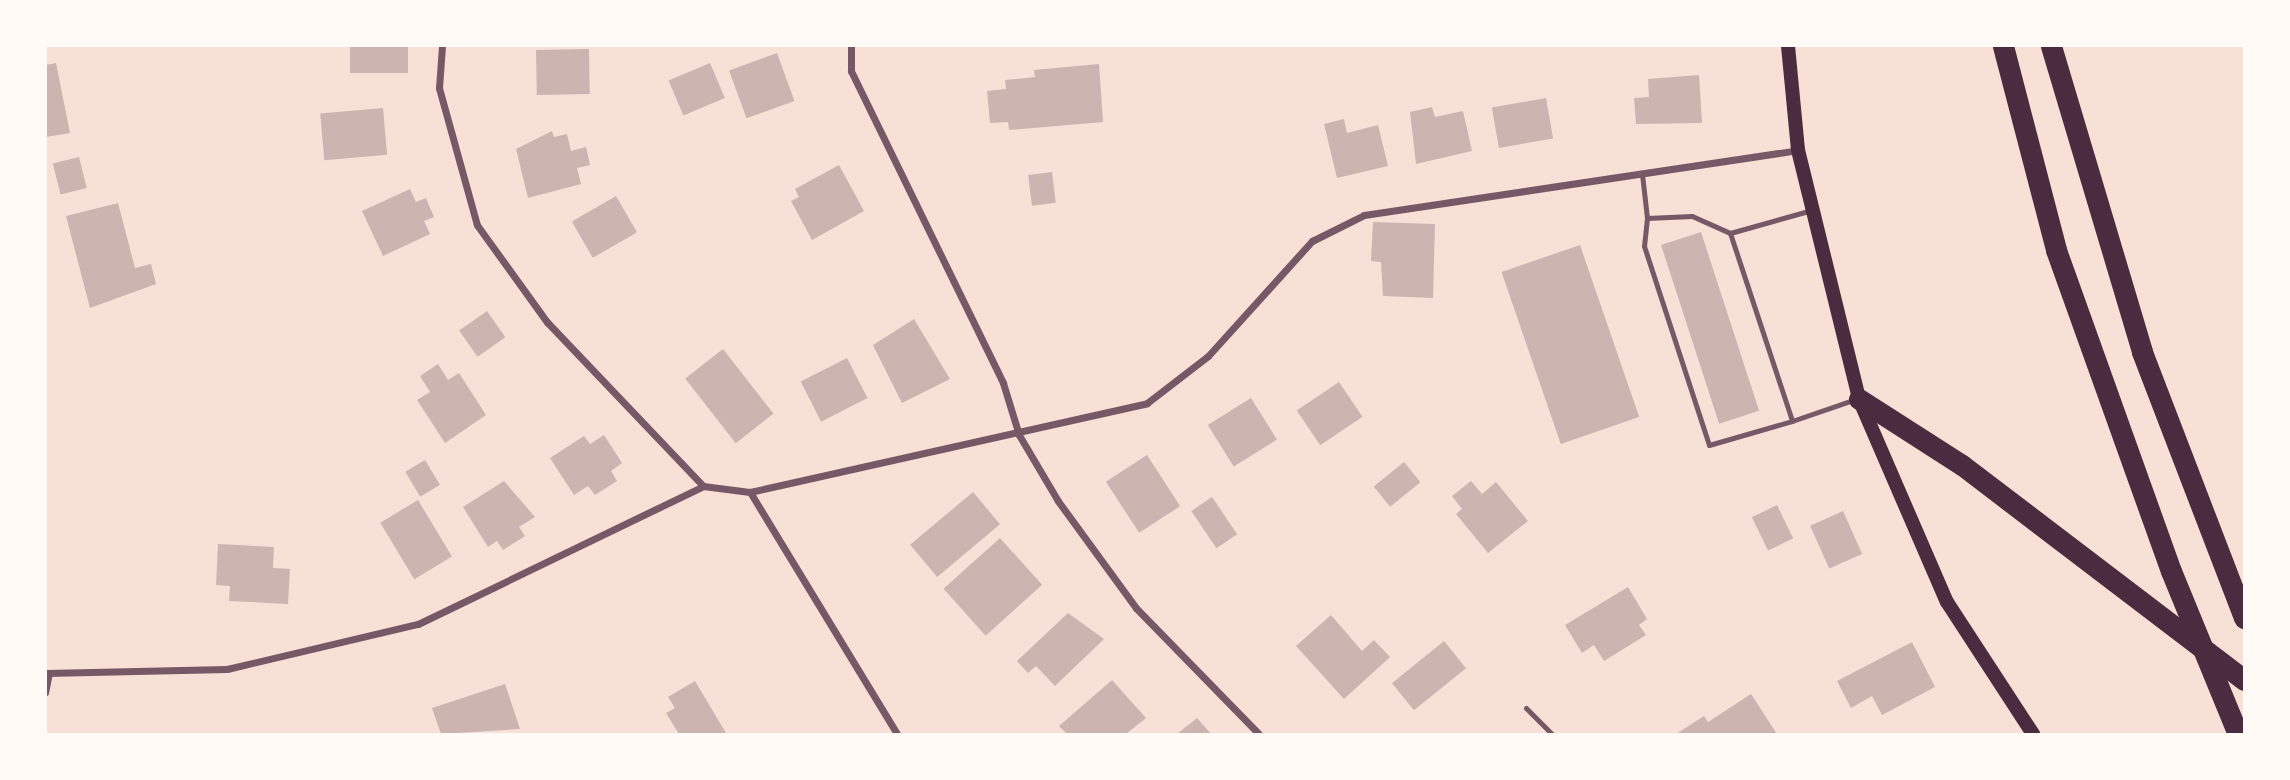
<!DOCTYPE html>
<html>
<head>
<meta charset="utf-8">
<style>
  body { margin:0 }
  #map { position:relative; width:2290px; height:780px; overflow:hidden; background:#f7e1d7; font-family:Mulish,sans-serif }
  div>[style] { position:absolute }
  [style*='--x'] { left:calc(var(--x)*1px); top:calc(var(--y)*1px); width:calc(var(--w)*1px); rotate:calc(var(--a)*1deg) }
  .building>* { inset:0; background:#ccb4b1; transform-origin:0 0 }
  .service>* { height:5px; margin:-2.5px; padding:0 2.5px; transform-origin:2.5px; border-radius:2.5px; background:#755966 }
  .minor>* { height:7px; margin:-3.5px; padding:0 3.5px; transform-origin:3.5px; border-radius:3.5px; background:#755966 }
  .secondary>* { height:14px; margin:-7px; padding:0 7px; transform-origin:7px; border-radius:7px; background:#4a2c40 }
  .motorway>* { height:21px; margin:-10.5px; padding:0 10.5px; transform-origin:10.5px; border-radius:10.5px; background:#4a2c40 }
  span { translate:-50% -50%; white-space:nowrap; text-align:center; line-height:1.15; -webkit-text-stroke:7px #fffaf5; paint-order:stroke }
  .frame { position:absolute; inset:0; border:47px solid #fffaf5; pointer-events:none }
</style>
</head>
<body>
<div id="map">
  <div class="building">
    <i style="left:350px;top:46px;width:58px;height:27px"></i>
    <i style="left:589px;top:49px;width:45px;height:53px;rotate:89deg"></i>
    <i style="left:777px;top:53px;width:51px;height:51px;rotate:70deg"></i>
    <i style="clip-path:polygon(56px 63px,70px 133px,46px 137px,46px 65px)"></i>
    <i style="left:710px;top:63px;width:38px;height:45px;rotate:67deg"></i>
    <i style="clip-path:polygon(1099px 64px,1103px 122px,1009px 130px,1008px 122px,990px 123px,987px 91px,1006px 89px,1005px 80px,1035px 77px,1034px 70px)"></i>
    <i style="clip-path:polygon(1699px 75px,1702px 123px,1636px 124px,1634px 98px,1649px 97px,1648px 79px)"></i>
    <i style="left:1546px;top:98px;width:41px;height:55px;rotate:80deg"></i>
    <i style="clip-path:polygon(1432px 107px,1435px 117px,1463px 111px,1472px 151px,1416px 164px,1410px 112px)"></i>
    <i style="left:383px;top:108px;width:47px;height:63px;rotate:85deg"></i>
    <i style="clip-path:polygon(1344px 119px,1347px 133px,1378px 125px,1388px 166px,1337px 178px,1324px 124px)"></i>
    <i style="clip-path:polygon(552px 131px,554px 137px,567px 134px,571px 151px,586px 147px,590px 165px,577px 168px,581px 184px,528px 198px,516px 149px)"></i>
    <i style="left:79px;top:157px;width:32px;height:27px;rotate:76deg"></i>
    <i style="clip-path:polygon(839px 165px,864px 211px,812px 240px,791px 201px,799px 197px,795px 189px)"></i>
    <i style="left:1052px;top:172px;width:31px;height:24px;rotate:83deg"></i>
    <i style="clip-path:polygon(410px 189px,416px 202px,426px 198px,434px 217px,424px 221px,430px 234px,383px 256px,362px 211px)"></i>
    <i style="left:616px;top:196px;width:42px;height:51px;rotate:60deg"></i>
    <i style="clip-path:polygon(118px 203px,135px 268px,151px 264px,156px 284px,90px 308px,66px 216px)"></i>
    <i style="clip-path:polygon(1373px 222px,1435px 224px,1433px 298px,1383px 296px,1381px 262px,1371px 261px)"></i>
    <i style="left:1701px;top:232px;width:188px;height:42px;rotate:72deg"></i>
    <i style="left:1580px;top:245px;width:182px;height:83px;rotate:71deg"></i>
    <i style="left:487px;top:311px;width:32px;height:34px;rotate:55deg"></i>
    <i style="clip-path:polygon(914px 319px,950px 379px,902px 403px,873px 345px)"></i>
    <i style="left:723px;top:349px;width:82px;height:48px;rotate:52deg"></i>
    <i style="left:847px;top:358px;width:45px;height:52px;rotate:63deg"></i>
    <i style="clip-path:polygon(438px 364px,448px 380px,459px 373px,486px 415px,445px 443px,417px 400px,430px 392px,420px 376px)"></i>
    <i style="left:1339px;top:382px;width:42px;height:51px;rotate:56deg"></i>
    <i style="left:1251px;top:398px;width:49px;height:51px;rotate:58deg"></i>
    <i style="clip-path:polygon(604px 435px,622px 463px,611px 471px,617px 481px,595px 495px,588px 486px,574px 495px,550px 458px,584px 436px,590px 444px)"></i>
    <i style="left:1147px;top:455px;width:61px;height:49px;rotate:57deg"></i>
    <i style="left:425px;top:460px;width:29px;height:23px;rotate:59deg"></i>
    <i style="left:1404px;top:462px;width:26px;height:39px;rotate:51deg"></i>
    <i style="clip-path:polygon(504px 481px,535px 517px,519px 527px,525px 536px,503px 550px,497px 541px,488px 547px,463px 507px)"></i>
    <i style="clip-path:polygon(1471px 481px,1482px 494px,1496px 482px,1528px 521px,1488px 553px,1456px 514px,1462px 509px,1452px 496px)"></i>
    <i style="left:973px;top:492px;width:42px;height:82px;rotate:50deg"></i>
    <i style="left:1212px;top:497px;width:45px;height:25px;rotate:56deg"></i>
    <i style="left:418px;top:500px;width:66px;height:44px;rotate:59deg"></i>
    <i style="left:1777px;top:505px;width:37px;height:28px;rotate:64deg"></i>
    <i style="left:1843px;top:511px;width:47px;height:36px;rotate:66deg"></i>
    <i style="left:1000px;top:538px;width:63px;height:76px;rotate:48deg"></i>
    <i style="clip-path:polygon(218px 544px,274px 547px,273px 568px,290px 569px,288px 604px,229px 601px,230px 586px,216px 585px)"></i>
    <i style="clip-path:polygon(1628px 587px,1647px 619px,1639px 625px,1646px 635px,1604px 661px,1594px 645px,1582px 653px,1565px 625px)"></i>
    <i style="clip-path:polygon(1068px 613px,1104px 639px,1055px 686px,1036px 666px,1028px 673px,1017px 661px)"></i>
    <i style="clip-path:polygon(1331px 615px,1362px 651px,1374px 640px,1390px 657px,1344px 699px,1296px 646px)"></i>
    <i style="left:1444px;top:641px;width:35px;height:67px;rotate:51deg"></i>
    <i style="clip-path:polygon(1912px 642px,1935px 687px,1882px 715px,1872px 696px,1851px 708px,1837px 681px)"></i>
    <i style="clip-path:polygon(1112px 680px,1146px 718px,1126px 734px,1067px 734px,1059px 726px)"></i>
    <i style="clip-path:polygon(695px 681px,726px 733px,724px 734px,679px 734px,666px 713px,675px 708px,668px 697px)"></i>
    <i style="clip-path:polygon(505px 684px,520px 729px,441px 734px,432px 708px)"></i>
    <i style="clip-path:polygon(1751px 694px,1777px 734px,1676px 734px,1704px 716px,1708px 722px)"></i>
    <i style="clip-path:polygon(1197px 718px,1211px 734px,1177px 734px)"></i>
  </div>
  <div class="service">
    <i style="--x:1642;--y:174;--w:44;--a:83.5"></i>
    <i style="--x:1647;--y:218;--w:45;--a:-2.5"></i>
    <i style="--x:1692;--y:216;--w:42;--a:24.1"></i>
    <i style="--x:1812;--y:210;--w:85;--a:164.3"></i>
    <i style="--x:1730;--y:233;--w:198;--a:71.7"></i>
    <i style="--x:1792;--y:421;--w:65;--a:-19"></i>
    <i style="--x:1647;--y:218;--w:28;--a:96"></i>
    <i style="--x:1644;--y:246;--w:209;--a:71.9"></i>
    <i style="--x:1709;--y:445;--w:86;--a:-16.1"></i>
    <i style="--x:46;--y:693;--w:20;--a:-79"></i>
    <i style="--x:1526;--y:708;--w:37;--a:45"></i>
  </div>
  <div class="minor">
    <i style="--x:442;--y:46;--w:42;--a:94.1"></i>
    <i style="--x:439;--y:88;--w:142;--a:74.5"></i>
    <i style="--x:477;--y:225;--w:120;--a:54.2"></i>
    <i style="--x:547;--y:322;--w:226;--a:46.4"></i>
    <i style="--x:851;--y:46;--w:25;--a:90"></i>
    <i style="--x:851;--y:71;--w:347;--a:64"></i>
    <i style="--x:1003;--y:383;--w:54;--a:72.9"></i>
    <i style="--x:1019;--y:435;--w:77;--a:59.4"></i>
    <i style="--x:1058;--y:501;--w:132;--a:53.9"></i>
    <i style="--x:1136;--y:608;--w:176;--a:45.7"></i>
    <i style="--x:750;--y:492;--w:283;--a:58.7"></i>
    <i style="--x:46;--y:673;--w:181;--a:-1.3"></i>
    <i style="--x:227;--y:669;--w:196;--a:-13.3"></i>
    <i style="--x:418;--y:624;--w:317;--a:-25.8"></i>
    <i style="--x:703;--y:486;--w:47;--a:7.3"></i>
    <i style="--x:750;--y:492;--w:407;--a:-12.6"></i>
    <i style="--x:1147;--y:403;--w:77;--a:-37.6"></i>
    <i style="--x:1208;--y:356;--w:155;--a:-47.9"></i>
    <i style="--x:1312;--y:241;--w:58;--a:-26.6"></i>
    <i style="--x:1364;--y:215;--w:439;--a:-8.5"></i>
  </div>
  <div class="secondary">
    <i style="--x:1788;--y:46;--w:104;--a:84.5"></i>
    <i style="--x:1798;--y:150;--w:256;--a:76.2"></i>
    <i style="--x:1859;--y:399;--w:221;--a:66.6"></i>
    <i style="--x:1947;--y:602;--w:158;--a:56.9"></i>
  </div>
  <div class="motorway">
    <i style="--x:2003;--y:46;--w:211;--a:75.4"></i>
    <i style="--x:2056;--y:250;--w:341;--a:70.3"></i>
    <i style="--x:2171;--y:571;--w:176;--a:67.7"></i>
    <i style="--x:2051;--y:46;--w:319;--a:73.4"></i>
    <i style="--x:2142;--y:352;--w:285;--a:69"></i>
    <i style="--x:1859;--y:399;--w:122;--a:32.7"></i>
    <i style="--x:1962;--y:465;--w:355;--a:37.3"></i>
  </div>
  <div class="frame"></div>
</div>
</body>
</html>
